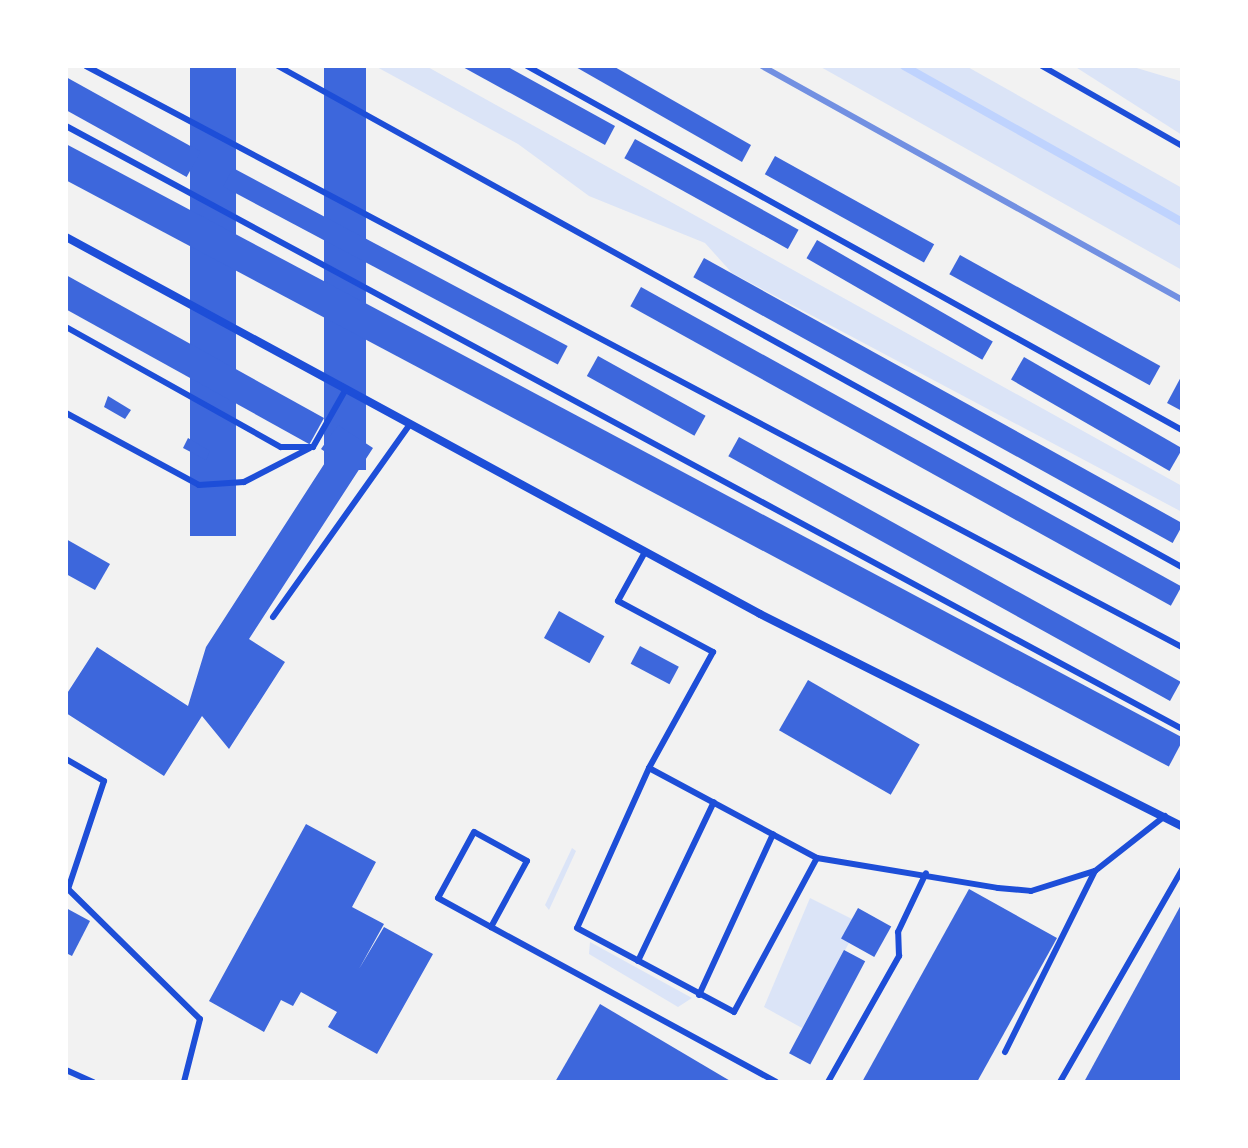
<!DOCTYPE html>
<html>
<head>
<meta charset="utf-8">
<style>
  body { margin:0 }
  #map { position:relative; width:1248px; height:1148px; overflow:hidden; background:#f2f2f2; font-family:Montserrat,sans-serif }
  div>[style] { position:absolute }
  [style*='--x'] { left:calc(var(--x)*1px); top:calc(var(--y)*1px); width:calc(var(--w)*1px); rotate:calc(var(--a)*1deg) }
  .green>* { inset:0; background:#dbe4f7 }
  .stream>* { height:8px; margin:-4px; padding:0 4px; transform-origin:4px; border-radius:4px; background:#bfd3fe }
  .building>* { inset:0; background:#3d67dc; transform-origin:0 0 }
  .service>* { height:6px; margin:-3px; padding:0 3px; transform-origin:3px; border-radius:3px; background:#1d4ed8 }
  .minor>* { height:8px; margin:-4px; padding:0 4px; transform-origin:4px; border-radius:4px; background:#1d4ed8 }
  .rail>* { height:6px; margin:-3px; padding:0 3px; transform-origin:3px; border-radius:3px; background:#7290e2 }
  span { translate:-50% -50%; white-space:nowrap; text-align:center; line-height:1.15; -webkit-text-stroke:6px #fff; paint-order:stroke }
  .frame { position:absolute; inset:0; border:68px solid #fff; pointer-events:none }
</style>
</head>
<body>
<div id="map">
  <div class="green">
    <i style="clip-path:polygon(375px 66px,426px 66px,1182px 486px,1182px 512px,732px 273px,705px 243px,589px 196px,518px 144px)"></i>
    <i style="clip-path:polygon(819px 66px,966px 66px,1182px 188px,1182px 270px)"></i>
    <i style="clip-path:polygon(1074px 66px,1130px 66px,1180px 81px,1182px 135px)"></i>
    <i style="clip-path:polygon(572px 848px,576px 851px,549px 910px,545px 905px)"></i>
    <i style="clip-path:polygon(810px 898px,852px 919px,849px 943px,802px 1028px,764px 1007px)"></i>
    <i style="clip-path:polygon(590px 942px,692px 998px,678px 1007px,589px 954px)"></i>
  </div>
  <div class="stream">
    <i style="--x:904;--y:66;--w:319;--a:29.3"></i>
  </div>
  <div class="building">
    <i style="left:190px;top:66px;width:46px;height:470px"></i>
    <i style="left:324px;top:66px;width:42px;height:404px"></i>
    <i style="clip-path:polygon(461px 66px,506px 66px,615px 126px,605px 145px)"></i>
    <i style="clip-path:polygon(574px 66px,613px 66px,751px 145px,742px 162px)"></i>
    <i style="left:66px;top:77px;width:154px;height:29px;rotate:29deg"></i>
    <i style="left:635px;top:139px;width:187px;height:22px;rotate:29deg"></i>
    <i style="left:66px;top:144px;width:1266px;height:32px;rotate:28deg"></i>
    <i style="left:775px;top:156px;width:182px;height:21px;rotate:29deg"></i>
    <i style="left:233px;top:168px;width:379px;height:21px;rotate:28deg"></i>
    <i style="left:817px;top:240px;width:203px;height:21px;rotate:30deg"></i>
    <i style="left:960px;top:255px;width:229px;height:22px;rotate:29deg"></i>
    <i style="left:704px;top:258px;width:548px;height:22px;rotate:29deg"></i>
    <i style="left:66px;top:275px;width:295px;height:30px;rotate:29deg"></i>
    <i style="left:641px;top:287px;width:618px;height:22px;rotate:29deg"></i>
    <i style="left:598px;top:356px;width:123px;height:23px;rotate:29deg"></i>
    <i style="left:1024px;top:357px;width:183px;height:26px;rotate:30deg"></i>
    <i style="clip-path:polygon(1182px 375px,1182px 411px,1167px 403px)"></i>
    <i style="clip-path:polygon(108px 396px,131px 410px,125px 419px,104px 407px)"></i>
    <i style="clip-path:polygon(338px 425px,373px 448px,249px 639px,285px 662px,229px 749px,202px 716px,164px 776px,66px 713px,66px 695px,97px 647px,188px 706px,206px 647px,330px 455px,321px 449px)"></i>
    <i style="left:739px;top:437px;width:505px;height:22px;rotate:29deg"></i>
    <i style="clip-path:polygon(188px 438px,210px 451px,206px 460px,183px 448px)"></i>
    <i style="clip-path:polygon(66px 539px,110px 564px,95px 590px,66px 574px)"></i>
    <i style="left:559px;top:611px;width:52px;height:31px;rotate:29deg"></i>
    <i style="left:640px;top:646px;width:44px;height:20px;rotate:28deg"></i>
    <i style="left:808px;top:680px;width:129px;height:58px;rotate:30deg"></i>
    <i style="clip-path:polygon(306px 824px,376px 862px,352px 907px,384px 924px,359px 969px,384px 927px,433px 954px,377px 1054px,328px 1027px,337px 1012px,301px 992px,293px 1006px,281px 1000px,264px 1032px,209px 1001px)"></i>
    <i style="clip-path:polygon(969px 889px,1057px 938px,977px 1082px,862px 1082px)"></i>
    <i style="clip-path:polygon(1182px 903px,1182px 1082px,1084px 1082px)"></i>
    <i style="clip-path:polygon(66px 908px,90px 921px,72px 956px,66px 953px)"></i>
    <i style="left:858px;top:908px;width:38px;height:35px;rotate:29deg"></i>
    <i style="left:844px;top:950px;width:24px;height:117px;rotate:28deg"></i>
    <i style="clip-path:polygon(600px 1004px,732px 1082px,555px 1082px)"></i>
  </div>
  <div class="service">
    <i style="--x:86;--y:66;--w:1240;--a:27.93"></i>
    <i style="--x:278;--y:66;--w:1034;--a:29"></i>
    <i style="--x:527;--y:66;--w:749;--a:29.06"></i>
    <i style="--x:1042;--y:66;--w:161;--a:29.7"></i>
    <i style="--x:66;--y:126;--w:1268;--a:28.38"></i>
    <i style="--x:66;--y:327;--w:246;--a:29.2"></i>
    <i style="--x:281;--y:447;--w:32;--a:0"></i>
    <i style="--x:313;--y:447;--w:67;--a:-60.4"></i>
    <i style="--x:66;--y:413;--w:151;--a:28.4"></i>
    <i style="--x:199;--y:485;--w:45;--a:-3.8"></i>
    <i style="--x:244;--y:482;--w:74;--a:-27.3"></i>
    <i style="--x:645;--y:552;--w:56;--a:118.9"></i>
    <i style="--x:618;--y:601;--w:108;--a:28.2"></i>
    <i style="--x:713;--y:652;--w:132;--a:118.9"></i>
    <i style="--x:649;--y:768;--w:175;--a:114.2"></i>
    <i style="--x:577;--y:928;--w:178;--a:28.1"></i>
    <i style="--x:734;--y:1012;--w:175;--a:-61.7"></i>
    <i style="--x:273;--y:617;--w:237;--a:-54.6"></i>
    <i style="--x:66;--y:759;--w:44;--a:30.1"></i>
    <i style="--x:104;--y:781;--w:114;--a:108.4"></i>
    <i style="--x:68;--y:889;--w:185;--a:44.6"></i>
    <i style="--x:200;--y:1019;--w:65;--a:104.3"></i>
    <i style="--x:649;--y:768;--w:191;--a:28.2"></i>
    <i style="--x:817;--y:858;--w:183;--a:9.4"></i>
    <i style="--x:998;--y:888;--w:33;--a:5"></i>
    <i style="--x:1031;--y:891;--w:67;--a:-17.4"></i>
    <i style="--x:1095;--y:871;--w:89;--a:-38.2"></i>
    <i style="--x:491;--y:927;--w:75;--a:-61.4"></i>
    <i style="--x:527;--y:861;--w:60;--a:-151.3"></i>
    <i style="--x:474;--y:832;--w:75;--a:118.6"></i>
    <i style="--x:438;--y:898;--w:60;--a:28.7"></i>
    <i style="--x:491;--y:927;--w:324;--a:28.5"></i>
    <i style="--x:638;--y:961;--w:176;--a:-64.5"></i>
    <i style="--x:699;--y:995;--w:177;--a:-65.3"></i>
    <i style="--x:1005;--y:1052;--w:202;--a:-63.6"></i>
    <i style="--x:66;--y:1070;--w:30;--a:24"></i>
    <i style="--x:828;--y:1082;--w:145;--a:-60.6"></i>
    <i style="--x:899;--y:956;--w:24;--a:-92"></i>
    <i style="--x:898;--y:932;--w:65;--a:-64.6"></i>
    <i style="--x:1060;--y:1082;--w:245;--a:-60.1"></i>
  </div>
  <div class="minor">
    <i style="--x:66;--y:237;--w:790;--a:28.51"></i>
    <i style="--x:760;--y:614;--w:472;--a:26.7"></i>
  </div>
  <div class="rail">
    <i style="--x:762;--y:66;--w:481;--a:29.1"></i>
  </div>
  <div class="frame"></div>
</div>
</body>
</html>
